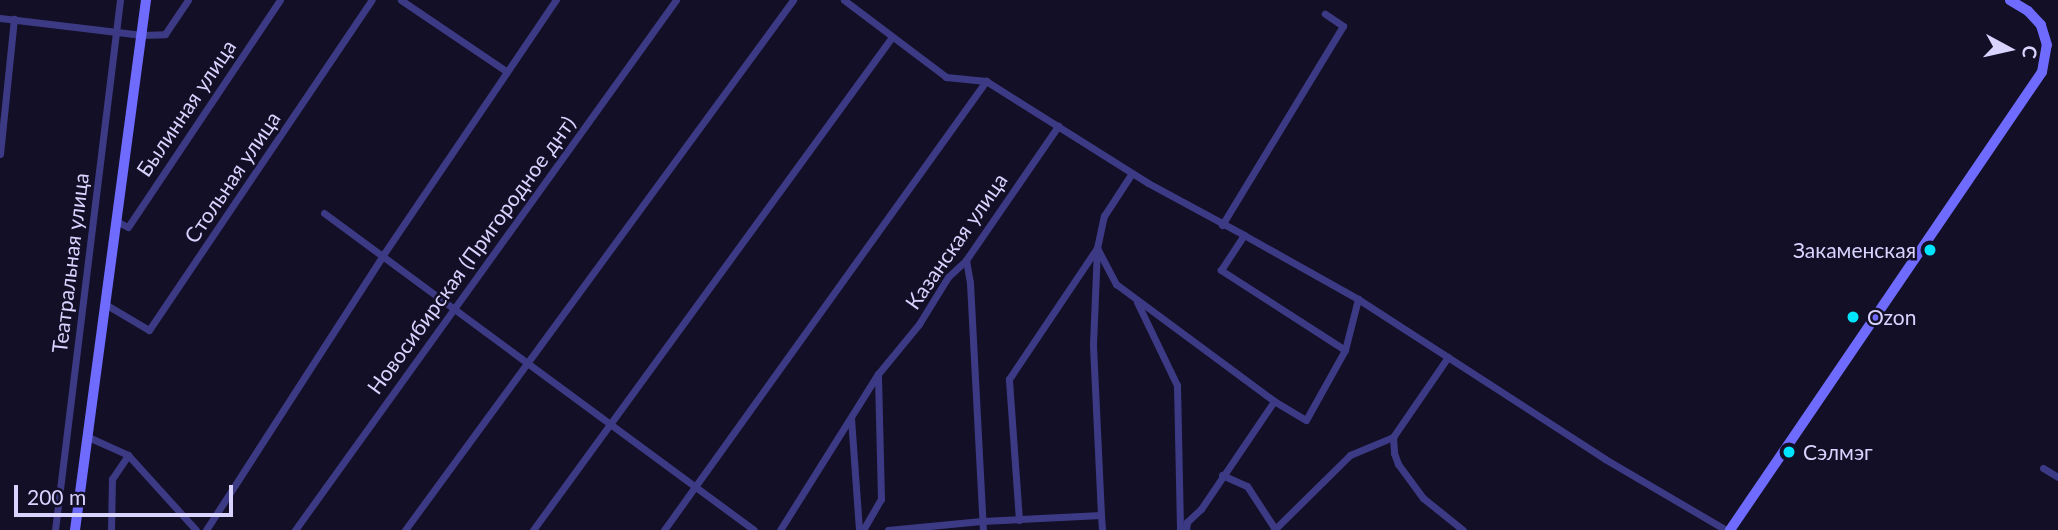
<!DOCTYPE html>
<html>
<head>
<meta charset="utf-8">
<style>
  body { margin:0 }
  #map { position:relative; width:2058px; height:530px; overflow:hidden; background:#130f26; font-family:Lato,sans-serif }
  div>[style] { position:absolute }
  [style*='--x'] { left:calc(var(--x)*1px); top:calc(var(--y)*1px); width:calc(var(--w)*1px); rotate:calc(var(--a)*1deg) }
  .street>* { height:7px; margin:-3.5px; padding:0 3.5px; transform-origin:3.5px; border-radius:3.5px; background:#3d3a85 }
  .secondary>* { height:10px; margin:-5px; padding:0 5px; transform-origin:5px; border-radius:5px; background:#6f6bff }
  .dots>* { width:19px; height:19px; translate:-50% -50%; box-sizing:border-box; border:4px solid #130f26; border-radius:50% }
  span { translate:-50% -50%; white-space:nowrap; text-align:center; line-height:1.15; -webkit-text-stroke:5px #130f26; paint-order:stroke }
  .street-label { font-size:21px; color:#d9d4ff }
  .poi-label { font-size:21px; color:#d9d4ff }
  .right { translate:-100% -50%; text-align:right }
  .left { translate:0 -50%; text-align:left }
  .north { position:absolute; left:1974px; top:14px; width:70px; height:70px; -webkit-text-stroke:5px #130f26; paint-order:stroke; rotate:98deg; font-size:19px; font-weight:700; line-height:28px; text-align:center; color:#d9d4ff }
  .north::after { content:''; display:block; margin:auto; width:24px; height:32px; background:#d9d4ff; clip-path:polygon(50% 0,100% 100%,50% 72%,0 100%) }
  .scale { position:absolute; left:14px; top:485px; width:219px; height:32px; box-sizing:border-box; border:4px solid #d9d4ff; border-top:0; padding-left:9px; font-size:21px; line-height:24px; white-space:nowrap; color:#d9d4ff; -webkit-text-stroke:5px #130f26; paint-order:stroke }
</style>
</head>
<body>
<div id="map">
  <div class="street">
    <i style="--x:401;--y:0;--w:127;--a:34.1"></i>
    <i style="--x:844;--y:0;--w:128;--a:37"></i>
    <i style="--x:946;--y:77;--w:40;--a:5.7"></i>
    <i style="--x:986;--y:81;--w:191;--a:32.2"></i>
    <i style="--x:1148;--y:183;--w:109;--a:28.4"></i>
    <i style="--x:0;--y:18;--w:143;--a:6.8"></i>
    <i style="--x:142;--y:35;--w:23;--a:-2"></i>
    <i style="--x:165;--y:34;--w:41;--a:-55.9"></i>
    <i style="--x:0;--y:154;--w:136;--a:-84.1"></i>
    <i style="--x:324;--y:213;--w:534;--a:36.4"></i>
    <i style="--x:118;--y:222;--w:11;--a:27"></i>
    <i style="--x:128;--y:227;--w:273;--a:-56.2"></i>
    <i style="--x:1222;--y:225;--w:233;--a:-58.7"></i>
    <i style="--x:1343;--y:26;--w:22;--a:-146"></i>
    <i style="--x:1097;--y:248;--w:41;--a:62.2"></i>
    <i style="--x:1116;--y:284;--w:197;--a:36.5"></i>
    <i style="--x:1274;--y:401;--w:37;--a:31"></i>
    <i style="--x:1306;--y:420;--w:80;--a:-60.9"></i>
    <i style="--x:1345;--y:350;--w:53;--a:-75.7"></i>
    <i style="--x:966;--y:260;--w:23;--a:80"></i>
    <i style="--x:970;--y:283;--w:247;--a:87"></i>
    <i style="--x:1137;--y:302;--w:92;--a:64.3"></i>
    <i style="--x:1177;--y:385;--w:145;--a:88.8"></i>
    <i style="--x:105;--y:304;--w:51;--a:30.6"></i>
    <i style="--x:149;--y:330;--w:398;--a:-56"></i>
    <i style="--x:1345;--y:350;--w:148;--a:-147.2"></i>
    <i style="--x:1221;--y:270;--w:42;--a:-56.7"></i>
    <i style="--x:1244;--y:235;--w:131;--a:29.3"></i>
    <i style="--x:1358;--y:299;--w:294;--a:32.9"></i>
    <i style="--x:1605;--y:459;--w:140;--a:30.4"></i>
    <i style="--x:1448;--y:357;--w:97;--a:124.5"></i>
    <i style="--x:1393;--y:437;--w:16;--a:86"></i>
    <i style="--x:1394;--y:453;--w:12;--a:70"></i>
    <i style="--x:1398;--y:464;--w:42;--a:53.7"></i>
    <i style="--x:1423;--y:498;--w:51;--a:38.7"></i>
    <i style="--x:851;--y:418;--w:112;--a:85.9"></i>
    <i style="--x:86;--y:436;--w:46;--a:24.3"></i>
    <i style="--x:128;--y:455;--w:101;--a:47.8"></i>
    <i style="--x:2043;--y:468;--w:17;--a:31"></i>
    <i style="--x:1222;--y:475;--w:27;--a:24"></i>
    <i style="--x:1247;--y:486;--w:51;--a:56.9"></i>
    <i style="--x:1101;--y:515;--w:15;--a:86"></i>
    <i style="--x:1019;--y:520;--w:141;--a:-94.1"></i>
    <i style="--x:1009;--y:379;--w:158;--a:-56.1"></i>
    <i style="--x:1097;--y:248;--w:33;--a:-78"></i>
    <i style="--x:1104;--y:216;--w:51;--a:-56.9"></i>
    <i style="--x:55;--y:530;--w:534;--a:-83.01"></i>
    <i style="--x:111;--y:530;--w:51;--a:-88.9"></i>
    <i style="--x:112;--y:479;--w:29;--a:-56"></i>
    <i style="--x:206;--y:530;--w:323;--a:-57.2"></i>
    <i style="--x:381;--y:258;--w:312;--a:-55.9"></i>
    <i style="--x:295;--y:530;--w:653;--a:-54.29"></i>
    <i style="--x:405;--y:530;--w:657;--a:-53.79"></i>
    <i style="--x:533;--y:530;--w:610;--a:-53.94"></i>
    <i style="--x:664;--y:530;--w:553;--a:-54.35"></i>
    <i style="--x:780;--y:530;--w:184;--a:-57.9"></i>
    <i style="--x:878;--y:374;--w:65;--a:-50.6"></i>
    <i style="--x:919;--y:324;--w:55;--a:-58.3"></i>
    <i style="--x:948;--y:277;--w:25;--a:-43"></i>
    <i style="--x:966;--y:260;--w:163;--a:-55.5"></i>
    <i style="--x:863;--y:530;--w:36;--a:-60"></i>
    <i style="--x:881;--y:499;--w:125;--a:-91.4"></i>
    <i style="--x:888;--y:530;--w:94;--a:-5.5"></i>
    <i style="--x:982;--y:521;--w:119;--a:-2.9"></i>
    <i style="--x:1101;--y:515;--w:171;--a:-92.7"></i>
    <i style="--x:1093;--y:344;--w:96;--a:-87.6"></i>
    <i style="--x:1186;--y:530;--w:8;--a:-83"></i>
    <i style="--x:1187;--y:522;--w:19;--a:-43"></i>
    <i style="--x:1201;--y:509;--w:130;--a:-55.9"></i>
    <i style="--x:1274;--y:530;--w:107;--a:-44.6"></i>
    <i style="--x:1350;--y:455;--w:47;--a:-22.7"></i>
  </div>
  <div class="secondary">
    <i style="--x:75;--y:530;--w:535;--a:-82.37"></i>
    <i style="--x:1730;--y:530;--w:554;--a:-55.74"></i>
    <i style="--x:2042;--y:72;--w:27;--a:-80"></i>
    <i style="--x:2047;--y:45;--w:21;--a:-107"></i>
    <i style="--x:2041;--y:25;--w:19;--a:-133"></i>
    <i style="--x:2028;--y:11;--w:21;--a:-149"></i>
  </div>
  <div class="dots">
    <i style="left:1930px;top:250px;background:#00e5ff"></i>
    <i style="left:1853px;top:317px;background:#00e5ff"></i>
    <i style="left:1789px;top:452px;background:#00e5ff"></i>
  </div>
  <div class="street-label">
    <span style="left:186px;top:108px;rotate:-56deg">Былинная улица</span>
    <span style="left:232px;top:177px;rotate:-56deg">Стольная улица</span>
    <span style="left:956px;top:241px;rotate:-55deg">Казанская улица</span>
    <span style="left:471px;top:255px;rotate:-54deg">Новосибирская (Пригородное днт)</span>
    <span style="left:70px;top:263px;rotate:-83deg">Театральная улица</span>
  </div>
  <div class="poi-label">
    <span class="right" style="left:1916px;top:250px">Закаменская</span>
    <span class="left" style="left:1867px;top:317px">Ozon</span>
    <span class="left" style="left:1803px;top:452px">Сэлмэг</span>
  </div>
  <div class="north">С</div>
  <div class="scale">200 m</div>
</div>
</body>
</html>
